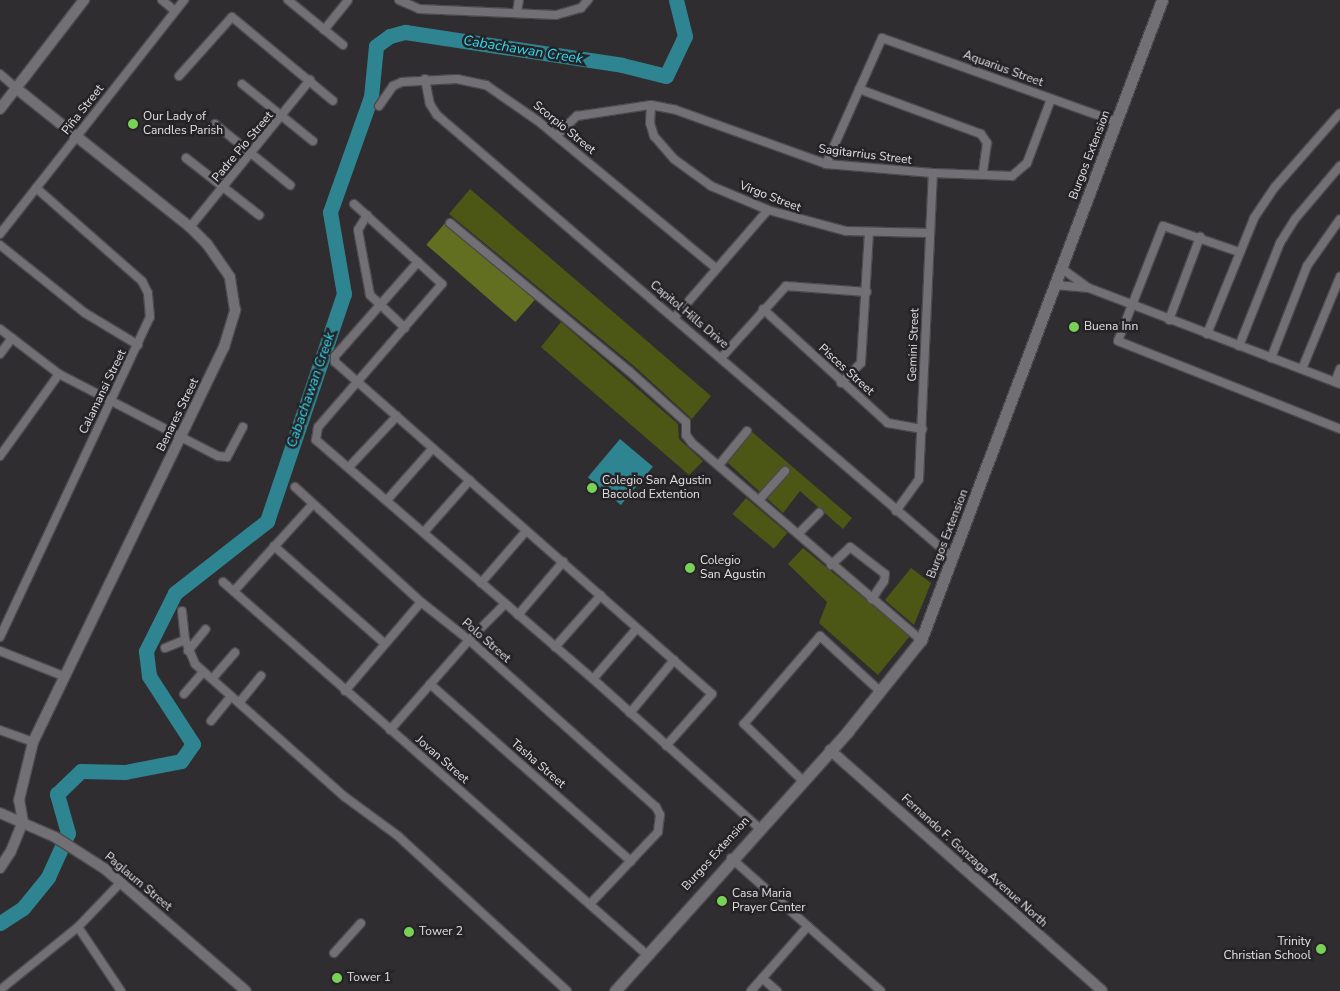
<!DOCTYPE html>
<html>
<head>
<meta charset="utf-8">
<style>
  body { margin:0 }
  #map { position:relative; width:1340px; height:991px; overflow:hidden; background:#302d31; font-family:"Nunito Sans",sans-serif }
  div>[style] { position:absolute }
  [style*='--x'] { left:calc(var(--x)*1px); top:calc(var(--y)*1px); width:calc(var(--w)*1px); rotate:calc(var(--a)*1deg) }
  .green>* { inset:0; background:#4c5615; transform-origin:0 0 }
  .forest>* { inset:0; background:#636f20; transform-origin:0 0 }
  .water>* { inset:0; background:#2e8591; transform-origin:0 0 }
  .river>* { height:15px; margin:-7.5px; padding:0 7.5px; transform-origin:7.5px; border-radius:7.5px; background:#2e8591 }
  .roads { filter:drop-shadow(1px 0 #4d4a4e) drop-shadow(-1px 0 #4d4a4e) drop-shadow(0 1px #4d4a4e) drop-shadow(0 -1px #4d4a4e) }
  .minor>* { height:8px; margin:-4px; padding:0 4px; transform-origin:4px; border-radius:4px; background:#737075 }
  .tertiary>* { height:10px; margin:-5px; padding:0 5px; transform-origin:5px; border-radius:5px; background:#737075 }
  .secondary>* { height:11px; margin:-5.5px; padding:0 5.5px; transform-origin:5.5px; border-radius:5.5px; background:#737075 }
  .dots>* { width:14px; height:14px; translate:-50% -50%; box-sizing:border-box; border:2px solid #262327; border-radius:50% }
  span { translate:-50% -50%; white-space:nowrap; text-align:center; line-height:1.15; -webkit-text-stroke:5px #262327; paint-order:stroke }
  .street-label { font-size:12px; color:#e2e0e3 }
  .poi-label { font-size:12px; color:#e2e0e3 }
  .left { translate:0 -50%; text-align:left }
  .right { translate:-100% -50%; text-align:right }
  .water-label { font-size:14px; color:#2ddbf1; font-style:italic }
</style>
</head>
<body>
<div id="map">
  <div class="green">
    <i style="clip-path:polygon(470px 189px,711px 396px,692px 419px,634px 366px,449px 214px)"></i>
    <i style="clip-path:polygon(561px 322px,678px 424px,679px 439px,703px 461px,689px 475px,541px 347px)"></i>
    <i style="clip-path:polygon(751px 431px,852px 518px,843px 529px,800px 491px,783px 513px,727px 462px)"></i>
    <i style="left:746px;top:498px;width:54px;height:21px;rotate:40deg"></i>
    <i style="clip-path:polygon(803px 548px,910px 636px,878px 675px,819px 623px,827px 602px,788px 564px)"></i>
    <i style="clip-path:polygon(911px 568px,931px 583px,914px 625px,885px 600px)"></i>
  </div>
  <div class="forest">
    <i style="left:446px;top:222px;width:118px;height:30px;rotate:41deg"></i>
  </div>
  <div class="water">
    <i style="left:620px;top:439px;width:43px;height:50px;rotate:40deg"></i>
  </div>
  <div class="river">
    <i style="--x:0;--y:923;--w:27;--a:-33"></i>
    <i style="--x:23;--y:908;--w:40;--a:-51"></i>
    <i style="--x:48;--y:877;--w:48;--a:-65.6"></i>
    <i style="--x:68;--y:833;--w:41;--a:-105.8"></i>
    <i style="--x:57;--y:794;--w:33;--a:-44"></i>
    <i style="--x:81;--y:771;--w:44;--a:1.3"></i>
    <i style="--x:125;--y:772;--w:57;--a:-11.1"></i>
    <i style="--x:181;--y:761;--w:21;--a:-55"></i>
    <i style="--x:193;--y:744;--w:81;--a:-122.9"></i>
    <i style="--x:149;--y:676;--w:25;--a:-97"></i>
    <i style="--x:146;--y:651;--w:65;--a:-63.4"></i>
    <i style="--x:175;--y:593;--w:117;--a:-38"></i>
    <i style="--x:267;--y:521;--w:240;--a:-71.3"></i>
    <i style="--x:344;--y:294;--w:83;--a:-99.7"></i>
    <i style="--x:330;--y:212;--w:122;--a:-70.4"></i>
    <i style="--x:371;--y:97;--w:51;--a:-84.4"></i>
    <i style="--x:376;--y:46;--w:17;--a:-36"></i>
    <i style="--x:390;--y:36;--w:16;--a:-15"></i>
    <i style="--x:405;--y:32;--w:219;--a:8.6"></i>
    <i style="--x:622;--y:65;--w:45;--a:14"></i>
    <i style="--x:666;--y:76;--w:44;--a:-64.6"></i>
    <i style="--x:685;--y:36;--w:37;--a:-104"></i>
  </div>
  <div class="roads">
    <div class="minor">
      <i style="--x:162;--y:0;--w:17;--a:40"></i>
      <i style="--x:288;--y:0;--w:71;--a:39.3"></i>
      <i style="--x:399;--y:0;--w:22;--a:24"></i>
      <i style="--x:419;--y:9;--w:137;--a:2.5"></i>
      <i style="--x:556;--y:15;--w:26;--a:-16"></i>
      <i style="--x:581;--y:8;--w:11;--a:-49"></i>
      <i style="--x:517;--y:12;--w:12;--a:-81"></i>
      <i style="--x:324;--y:30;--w:38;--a:-51"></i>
      <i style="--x:0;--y:74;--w:21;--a:41"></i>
      <i style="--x:179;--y:76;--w:79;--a:-48.1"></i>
      <i style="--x:232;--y:17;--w:131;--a:39.7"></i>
      <i style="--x:425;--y:79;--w:25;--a:79"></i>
      <i style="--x:430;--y:104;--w:13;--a:58"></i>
      <i style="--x:437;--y:115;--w:681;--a:40.66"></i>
      <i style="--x:242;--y:84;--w:91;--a:38.8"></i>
      <i style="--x:859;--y:89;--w:130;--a:20.2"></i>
      <i style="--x:981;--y:134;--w:11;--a:56"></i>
      <i style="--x:987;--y:143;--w:30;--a:98"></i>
      <i style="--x:651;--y:105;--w:18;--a:93"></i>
      <i style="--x:650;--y:123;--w:14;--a:73"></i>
      <i style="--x:654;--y:136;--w:30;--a:49"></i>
      <i style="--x:674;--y:159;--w:46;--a:36.1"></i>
      <i style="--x:711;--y:186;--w:62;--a:22.8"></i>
      <i style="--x:768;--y:210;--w:81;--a:15.1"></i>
      <i style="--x:846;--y:231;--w:84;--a:1.4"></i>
      <i style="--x:379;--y:106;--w:24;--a:-55"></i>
      <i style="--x:393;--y:86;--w:10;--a:-24"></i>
      <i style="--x:402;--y:82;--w:55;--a:-3.1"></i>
      <i style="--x:457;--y:79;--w:30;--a:12"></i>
      <i style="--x:486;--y:85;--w:63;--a:34.7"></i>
      <i style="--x:538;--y:121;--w:231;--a:39.6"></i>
      <i style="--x:215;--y:124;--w:97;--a:39.1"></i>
      <i style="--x:556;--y:136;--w:29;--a:-44"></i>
      <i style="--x:577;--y:116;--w:75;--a:-8.5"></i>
      <i style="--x:651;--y:105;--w:25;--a:11"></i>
      <i style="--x:676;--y:110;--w:159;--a:19.8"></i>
      <i style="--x:826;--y:164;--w:107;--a:4.8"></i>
      <i style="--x:933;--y:173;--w:79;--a:2.2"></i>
      <i style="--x:1012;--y:176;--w:20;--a:-41"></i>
      <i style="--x:1027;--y:163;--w:68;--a:-69.4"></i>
      <i style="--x:186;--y:158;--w:93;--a:38"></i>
      <i style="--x:826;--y:164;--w:138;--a:-66"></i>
      <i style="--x:882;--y:38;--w:250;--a:19.7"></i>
      <i style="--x:354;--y:204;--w:119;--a:42.3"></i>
      <i style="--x:442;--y:284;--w:189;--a:130.9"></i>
      <i style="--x:318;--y:427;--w:13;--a:99"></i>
      <i style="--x:316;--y:440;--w:366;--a:40.8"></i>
      <i style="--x:593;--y:679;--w:222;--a:41.9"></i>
      <i style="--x:367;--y:215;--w:17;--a:121"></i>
      <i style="--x:358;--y:230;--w:66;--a:79.5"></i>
      <i style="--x:370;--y:295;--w:48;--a:43.3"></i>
      <i style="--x:450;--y:223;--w:232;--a:39.6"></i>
      <i style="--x:629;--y:371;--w:76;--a:41.8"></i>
      <i style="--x:686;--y:422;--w:13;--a:90"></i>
      <i style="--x:686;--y:435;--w:10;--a:53"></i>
      <i style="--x:692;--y:443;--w:302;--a:40.7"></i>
      <i style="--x:190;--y:227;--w:190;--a:-50.8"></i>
      <i style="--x:0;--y:234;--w:298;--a:-51.8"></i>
      <i style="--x:0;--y:245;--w:109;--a:38.7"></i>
      <i style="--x:85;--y:313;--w:62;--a:31.1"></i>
      <i style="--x:1239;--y:252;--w:80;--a:-161.1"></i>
      <i style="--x:1163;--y:226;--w:123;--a:111.4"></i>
      <i style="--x:1118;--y:341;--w:239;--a:21.6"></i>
      <i style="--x:418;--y:262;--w:125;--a:131.4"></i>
      <i style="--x:335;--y:356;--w:6;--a:90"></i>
      <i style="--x:335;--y:362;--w:502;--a:41.37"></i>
      <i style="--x:712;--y:694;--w:69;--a:131.5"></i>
      <i style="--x:1061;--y:268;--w:34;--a:36"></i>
      <i style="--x:1089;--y:288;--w:269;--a:20.9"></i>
      <i style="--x:1055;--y:285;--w:34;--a:5"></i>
      <i style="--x:763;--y:309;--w:169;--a:42.4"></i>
      <i style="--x:888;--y:423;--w:35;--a:10"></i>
      <i style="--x:674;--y:318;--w:143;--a:-49"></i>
      <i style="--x:1169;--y:320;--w:89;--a:-69.5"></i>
      <i style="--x:0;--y:329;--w:74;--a:37.3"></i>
      <i style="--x:59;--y:374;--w:179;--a:27.3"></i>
      <i style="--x:218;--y:456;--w:9;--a:6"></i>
      <i style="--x:227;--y:457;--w:34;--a:-62"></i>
      <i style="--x:1207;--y:334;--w:125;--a:-67.9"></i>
      <i style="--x:1254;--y:218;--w:37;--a:-56"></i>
      <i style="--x:1275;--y:187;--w:98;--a:-48.7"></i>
      <i style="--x:1239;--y:346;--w:111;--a:-68.3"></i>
      <i style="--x:1280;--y:243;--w:28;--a:-58"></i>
      <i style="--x:1295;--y:219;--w:70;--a:-49.7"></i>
      <i style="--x:0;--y:354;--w:20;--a:-53"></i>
      <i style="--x:721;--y:358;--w:97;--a:-47.9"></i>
      <i style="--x:786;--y:286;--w:81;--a:4.2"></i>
      <i style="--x:1271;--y:358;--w:99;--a:-68.6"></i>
      <i style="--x:1307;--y:266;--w:57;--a:-54.9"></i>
      <i style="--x:1302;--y:369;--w:100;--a:-67.6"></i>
      <i style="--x:1335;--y:382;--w:14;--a:-69"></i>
      <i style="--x:841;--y:383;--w:28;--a:-45"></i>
      <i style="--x:861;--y:363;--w:131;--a:-86.5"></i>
      <i style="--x:0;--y:456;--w:101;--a:-54.3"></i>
      <i style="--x:719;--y:465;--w:44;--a:-50.5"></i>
      <i style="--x:349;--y:467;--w:70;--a:-46.7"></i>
      <i style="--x:295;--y:487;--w:171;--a:42.4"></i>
      <i style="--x:421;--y:602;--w:61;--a:38.4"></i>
      <i style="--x:469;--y:640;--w:251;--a:41.8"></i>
      <i style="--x:656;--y:807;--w:9;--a:63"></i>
      <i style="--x:660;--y:815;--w:17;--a:97"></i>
      <i style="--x:658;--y:832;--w:99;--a:133.4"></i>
      <i style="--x:387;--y:500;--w:69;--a:-48.5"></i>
      <i style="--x:759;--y:500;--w:39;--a:-48"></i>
      <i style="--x:896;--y:511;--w:39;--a:-54"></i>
      <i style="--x:919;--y:479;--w:306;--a:-87.4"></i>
      <i style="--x:424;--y:532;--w:69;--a:-48.5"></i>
      <i style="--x:798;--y:534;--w:30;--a:-45"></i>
      <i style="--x:274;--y:546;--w:147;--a:41.4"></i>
      <i style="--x:831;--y:565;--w:26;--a:-43"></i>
      <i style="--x:850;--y:547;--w:44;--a:37.6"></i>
      <i style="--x:885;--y:574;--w:7;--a:98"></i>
      <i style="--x:884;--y:581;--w:22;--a:124"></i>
      <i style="--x:223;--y:582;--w:563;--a:41.33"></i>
      <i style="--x:481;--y:583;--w:69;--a:-49.1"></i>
      <i style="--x:234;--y:591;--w:116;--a:-47.8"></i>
      <i style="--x:182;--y:611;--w:29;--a:84"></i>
      <i style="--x:185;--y:640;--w:26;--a:67"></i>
      <i style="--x:195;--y:664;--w:200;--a:41.6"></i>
      <i style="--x:345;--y:797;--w:66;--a:36.3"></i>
      <i style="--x:398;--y:836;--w:229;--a:42.5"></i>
      <i style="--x:518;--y:615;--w:70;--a:-49.7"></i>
      <i style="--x:0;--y:637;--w:353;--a:-64.9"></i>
      <i style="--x:150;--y:317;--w:24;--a:-95"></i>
      <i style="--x:148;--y:293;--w:13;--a:-117"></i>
      <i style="--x:142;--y:281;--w:141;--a:-138.7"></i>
      <i style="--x:555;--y:647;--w:69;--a:-48.5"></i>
      <i style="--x:165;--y:648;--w:22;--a:-22"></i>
      <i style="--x:0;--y:651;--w:68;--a:21.6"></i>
      <i style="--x:188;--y:651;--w:28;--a:-51"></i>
      <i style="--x:212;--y:679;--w:35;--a:-49"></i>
      <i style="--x:593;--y:679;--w:67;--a:-49.2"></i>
      <i style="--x:430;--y:684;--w:268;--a:41.4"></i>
      <i style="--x:345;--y:691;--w:117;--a:-49.5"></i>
      <i style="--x:184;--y:694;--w:29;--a:-49"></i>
      <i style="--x:239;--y:703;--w:35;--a:-51"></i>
      <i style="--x:630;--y:713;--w:69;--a:-50.3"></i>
      <i style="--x:211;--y:721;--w:32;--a:-51"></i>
      <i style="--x:0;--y:730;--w:35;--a:20"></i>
      <i style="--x:390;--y:730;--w:120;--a:-48.7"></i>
      <i style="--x:469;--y:640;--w:51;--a:-45"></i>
      <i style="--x:802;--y:780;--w:81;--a:-136"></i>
      <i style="--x:744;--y:724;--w:96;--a:-49.2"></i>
      <i style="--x:807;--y:651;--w:20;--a:-49"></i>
      <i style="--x:820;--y:636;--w:83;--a:42.6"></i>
      <i style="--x:731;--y:858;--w:200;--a:41.6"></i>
      <i style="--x:78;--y:927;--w:77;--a:56.1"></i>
      <i style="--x:334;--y:953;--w:40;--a:-48"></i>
      <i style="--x:762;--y:978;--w:20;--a:41"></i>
      <i style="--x:0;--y:990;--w:100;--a:-38.9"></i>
      <i style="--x:78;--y:927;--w:61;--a:-46.3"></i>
      <i style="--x:751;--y:991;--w:86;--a:-48.8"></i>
    </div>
    <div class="tertiary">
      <i style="--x:0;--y:109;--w:138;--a:-52.4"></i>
      <i style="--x:830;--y:750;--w:363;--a:41.5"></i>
      <i style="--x:0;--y:813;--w:60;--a:23.6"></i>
      <i style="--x:55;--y:837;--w:59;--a:32.6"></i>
      <i style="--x:105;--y:869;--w:186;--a:40.9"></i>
      <i style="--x:0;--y:868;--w:20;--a:-57"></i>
      <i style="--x:11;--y:851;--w:31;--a:-68"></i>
      <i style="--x:23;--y:822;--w:22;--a:-100"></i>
      <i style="--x:19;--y:800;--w:60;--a:-76.4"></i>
      <i style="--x:33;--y:742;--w:439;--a:-64.2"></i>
      <i style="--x:224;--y:347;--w:39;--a:-73"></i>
      <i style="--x:235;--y:310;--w:33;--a:-99"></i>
      <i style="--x:230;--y:277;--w:40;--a:-124.9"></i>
      <i style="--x:207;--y:244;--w:24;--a:-135"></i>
      <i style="--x:190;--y:227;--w:223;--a:-141.4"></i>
    </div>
    <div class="secondary">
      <i style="--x:615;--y:991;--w:349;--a:-48.1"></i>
      <i style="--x:848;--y:731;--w:117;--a:-51.3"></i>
      <i style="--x:921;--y:640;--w:684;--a:-69.37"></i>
    </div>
  </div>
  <div class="dots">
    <i style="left:133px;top:124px;background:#7ad157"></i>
    <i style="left:1074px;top:327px;background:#7ad157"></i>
    <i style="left:592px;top:488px;background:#7ad157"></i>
    <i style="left:690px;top:568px;background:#7ad157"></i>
    <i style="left:722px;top:901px;background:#7ad157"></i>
    <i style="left:409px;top:932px;background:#7ad157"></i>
    <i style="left:1321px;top:949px;background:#7ad157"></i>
    <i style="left:337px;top:978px;background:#7ad157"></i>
  </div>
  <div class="street-label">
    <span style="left:1003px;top:69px;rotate:20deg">Aquarius Street</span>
    <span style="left:83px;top:110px;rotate:-52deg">Piña Street</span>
    <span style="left:564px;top:128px;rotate:39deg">Scorpio Street</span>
    <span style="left:243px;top:147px;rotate:-50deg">Padre Pio Street</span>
    <span style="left:865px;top:155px;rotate:7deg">Sagitarrius Street</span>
    <span style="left:1090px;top:155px;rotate:-69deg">Burgos Extension</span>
    <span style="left:770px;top:197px;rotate:21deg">Virgo Street</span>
    <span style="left:689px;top:315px;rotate:40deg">Capitol Hills Drive</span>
    <span style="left:914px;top:345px;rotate:-88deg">Gemini Street</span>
    <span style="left:846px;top:370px;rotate:42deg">Pisces Street</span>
    <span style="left:103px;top:392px;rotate:-64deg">Calamansi Street</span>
    <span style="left:178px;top:415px;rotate:-64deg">Benares Street</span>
    <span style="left:948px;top:534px;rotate:-69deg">Burgos Extension</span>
    <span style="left:486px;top:641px;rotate:41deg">Polo Street</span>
    <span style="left:442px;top:760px;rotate:41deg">Jovan Street</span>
    <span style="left:538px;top:764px;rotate:41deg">Tasha Street</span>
    <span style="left:716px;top:854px;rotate:-48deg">Burgos Extension</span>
    <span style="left:974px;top:861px;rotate:42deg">Fernando F. Gonzaga Avenue North</span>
    <span style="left:138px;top:882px;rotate:40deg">Paglaum Street</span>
  </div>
  <div class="poi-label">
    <span class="left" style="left:143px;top:124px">Our Lady of<br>Candles Parish</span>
    <span class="left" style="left:1084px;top:327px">Buena Inn</span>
    <span class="left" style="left:602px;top:488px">Colegio San Agustin<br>Bacolod Extention</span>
    <span class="left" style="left:700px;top:568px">Colegio<br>San Agustin</span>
    <span class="left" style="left:732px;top:901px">Casa Maria<br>Prayer Center</span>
    <span class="left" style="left:419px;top:932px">Tower 2</span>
    <span class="right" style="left:1311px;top:949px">Trinity<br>Christian School</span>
    <span class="left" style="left:347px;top:978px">Tower 1</span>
  </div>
  <div class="water-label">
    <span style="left:523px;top:50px;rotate:9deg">Cabachawan Creek</span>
    <span style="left:311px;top:390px;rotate:-71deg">Cabachawan Creek</span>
  </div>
</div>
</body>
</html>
